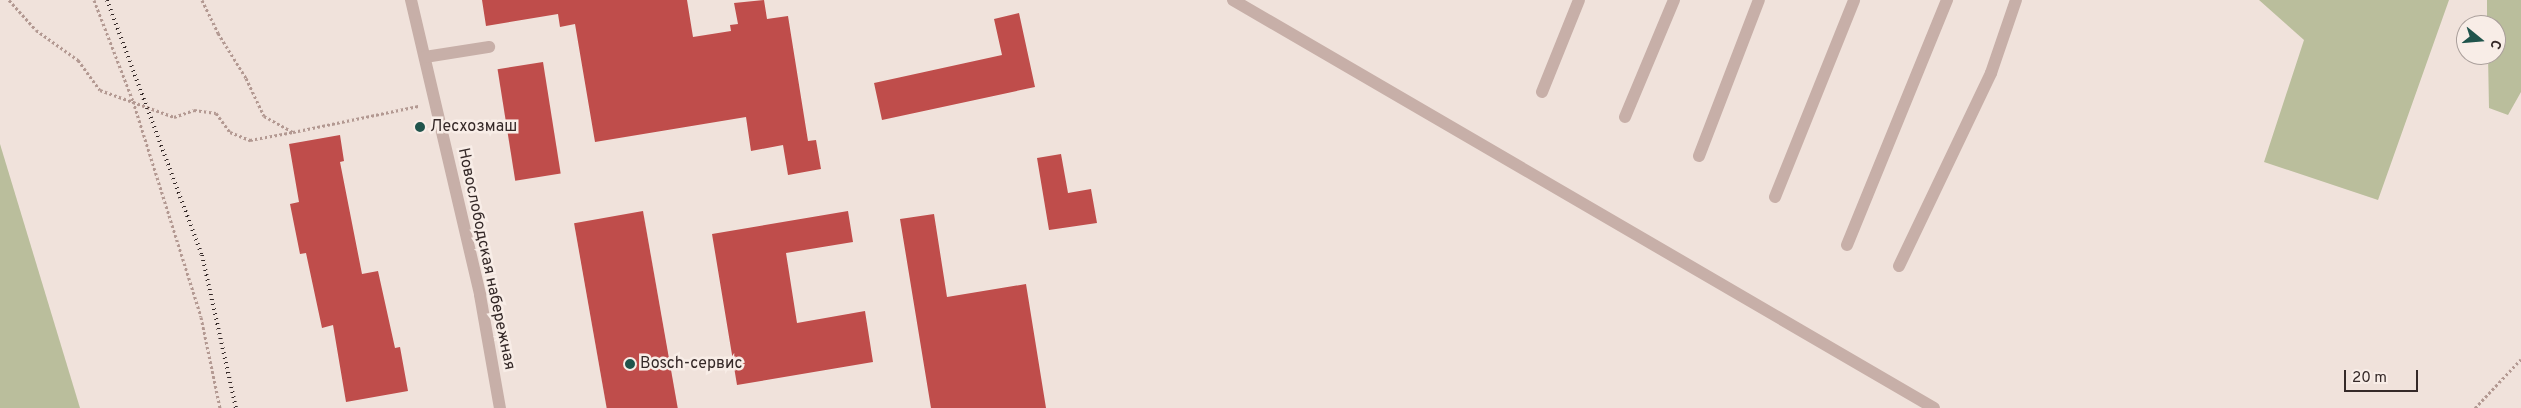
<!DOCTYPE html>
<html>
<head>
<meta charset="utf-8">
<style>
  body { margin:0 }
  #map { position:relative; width:2521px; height:408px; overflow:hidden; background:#f0e2db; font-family:Overpass,sans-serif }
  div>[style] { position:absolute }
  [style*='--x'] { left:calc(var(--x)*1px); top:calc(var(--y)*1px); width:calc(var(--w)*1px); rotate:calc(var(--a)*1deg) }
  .green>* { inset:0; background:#babe9c }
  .building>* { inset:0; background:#bf4d4b; transform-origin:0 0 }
  .path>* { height:3px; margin-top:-1.5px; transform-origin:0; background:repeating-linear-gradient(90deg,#b39992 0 2.5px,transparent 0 5px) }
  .minor>* { height:12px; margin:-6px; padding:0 6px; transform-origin:6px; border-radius:6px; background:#c7afa8 }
  .rail>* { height:4px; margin-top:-2px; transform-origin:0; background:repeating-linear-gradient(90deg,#352928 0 1px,transparent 0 5px) }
  .dots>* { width:14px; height:14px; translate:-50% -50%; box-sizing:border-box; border:2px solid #f8ede7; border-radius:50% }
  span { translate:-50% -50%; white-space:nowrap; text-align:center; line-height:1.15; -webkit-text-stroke:5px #f8ede7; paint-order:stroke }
  .poi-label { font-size:16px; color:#352928 }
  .left { translate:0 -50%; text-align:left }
  .street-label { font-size:16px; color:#352928 }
  .north { position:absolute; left:2456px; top:15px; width:50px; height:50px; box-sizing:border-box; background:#f8ede7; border:1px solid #aa9f9b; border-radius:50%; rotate:107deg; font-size:14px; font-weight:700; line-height:20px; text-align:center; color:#352928 }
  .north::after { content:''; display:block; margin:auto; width:18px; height:22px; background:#20544c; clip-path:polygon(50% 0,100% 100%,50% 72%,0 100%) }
  .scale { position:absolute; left:2344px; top:370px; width:74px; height:22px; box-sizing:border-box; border:2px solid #352928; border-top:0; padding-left:6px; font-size:15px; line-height:18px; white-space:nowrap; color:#352928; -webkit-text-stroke:4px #f8ede7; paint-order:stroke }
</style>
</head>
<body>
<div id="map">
  <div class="green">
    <i style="clip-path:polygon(2259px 0,2449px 0,2378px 200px,2264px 162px,2304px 40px)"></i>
    <i style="clip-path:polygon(2487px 0,2521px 0,2521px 92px,2508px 115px,2489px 108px,2488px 55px,2496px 55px,2496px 25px,2487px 25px)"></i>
    <i style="clip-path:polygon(0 144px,80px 408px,0 408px)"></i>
  </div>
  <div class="building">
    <i style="clip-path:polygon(482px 0,687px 0,693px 37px,731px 31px,730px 25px,738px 24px,734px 3px,764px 0,767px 19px,788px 16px,808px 141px,816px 140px,821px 169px,788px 175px,783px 145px,751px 151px,746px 117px,595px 142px,575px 24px,560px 27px,558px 14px,486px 26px)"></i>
    <i style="clip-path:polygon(1019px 13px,1035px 87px,882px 120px,874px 83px,1002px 55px,994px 19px)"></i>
    <i style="left:543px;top:62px;width:113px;height:46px;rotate:81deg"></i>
    <i style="clip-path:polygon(340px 135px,344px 161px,340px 162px,362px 274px,378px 271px,395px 348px,400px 347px,408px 391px,346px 402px,333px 325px,322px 328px,306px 253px,300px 254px,290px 204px,299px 202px,289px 144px)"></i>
    <i style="clip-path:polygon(1061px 154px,1068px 193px,1091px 189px,1097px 223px,1049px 230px,1037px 158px)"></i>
    <i style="left:643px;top:211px;width:200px;height:70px;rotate:80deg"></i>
    <i style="clip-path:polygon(848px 211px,853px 242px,786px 253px,797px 323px,865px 311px,873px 362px,737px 385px,712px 234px)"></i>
    <i style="clip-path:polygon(934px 214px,947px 297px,1026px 284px,1046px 408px,931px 408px,900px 219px)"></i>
  </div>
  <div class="path">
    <i style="--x:9;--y:0;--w:40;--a:48"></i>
    <i style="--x:36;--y:30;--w:52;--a:35.5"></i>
    <i style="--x:78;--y:60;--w:37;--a:54"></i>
    <i style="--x:100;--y:90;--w:79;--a:20"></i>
    <i style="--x:174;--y:117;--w:21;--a:-19"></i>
    <i style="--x:194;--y:110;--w:22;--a:8"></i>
    <i style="--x:216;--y:113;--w:24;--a:54"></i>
    <i style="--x:230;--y:132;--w:22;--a:22"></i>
    <i style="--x:250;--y:140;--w:44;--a:-10.5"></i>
    <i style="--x:94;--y:0;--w:108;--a:68.9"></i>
    <i style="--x:133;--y:101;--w:226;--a:72.5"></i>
    <i style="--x:201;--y:317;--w:93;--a:78.2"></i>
    <i style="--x:202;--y:0;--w:37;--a:64"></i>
    <i style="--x:218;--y:33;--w:53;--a:58.1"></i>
    <i style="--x:246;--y:78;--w:42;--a:64.7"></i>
    <i style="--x:264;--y:116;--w:33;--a:29"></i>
    <i style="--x:293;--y:132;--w:128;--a:-11.7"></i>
    <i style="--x:2475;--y:408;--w:67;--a:-46.8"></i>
  </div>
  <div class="minor">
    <i style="--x:411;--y:0;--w:303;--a:76.8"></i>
    <i style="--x:480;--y:295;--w:115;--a:80"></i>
    <i style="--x:1233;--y:0;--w:811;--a:30.2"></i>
    <i style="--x:425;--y:57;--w:65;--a:-8.9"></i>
    <i style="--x:1542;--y:92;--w:99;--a:-68.1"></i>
    <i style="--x:1625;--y:117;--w:127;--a:-67.3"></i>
    <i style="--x:1699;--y:156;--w:167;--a:-69"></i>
    <i style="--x:1775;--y:197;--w:212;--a:-68.1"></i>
    <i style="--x:1847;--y:245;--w:265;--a:-67.8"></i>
    <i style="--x:1899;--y:266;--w:214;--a:-64.5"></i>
    <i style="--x:1991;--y:73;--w:77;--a:-71.1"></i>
  </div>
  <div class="rail">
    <i style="--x:107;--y:0;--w:272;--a:69.6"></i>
    <i style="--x:202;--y:255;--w:157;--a:77.5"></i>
  </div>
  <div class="dots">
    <i style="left:420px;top:127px;background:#20544c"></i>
    <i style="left:630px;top:364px;background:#20544c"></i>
  </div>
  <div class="poi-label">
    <span class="left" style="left:430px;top:127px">Лесхозмаш</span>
    <span class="left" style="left:640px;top:364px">Bosch-сервис</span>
  </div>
  <div class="street-label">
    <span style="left:486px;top:259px;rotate:78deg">Новослободская набережная</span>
  </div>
  <div class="north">С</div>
  <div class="scale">20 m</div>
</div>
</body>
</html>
